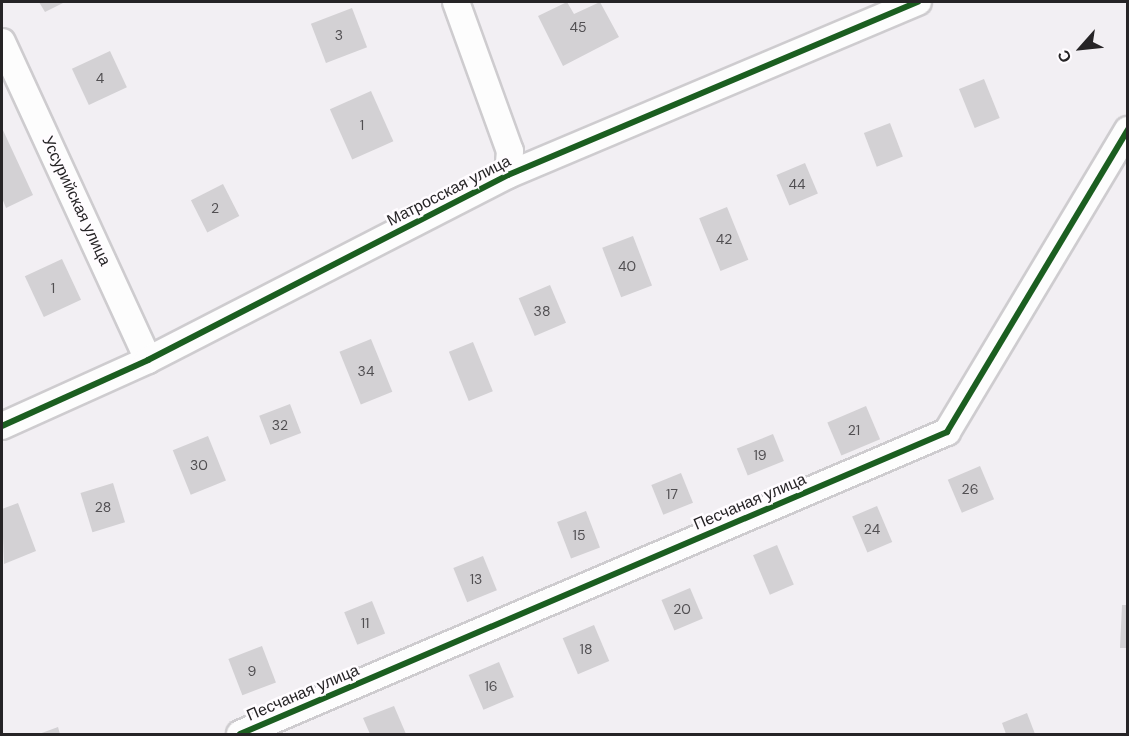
<!DOCTYPE html>
<html>
<head>
<meta charset="utf-8">
<style>
  body { margin:0 }
  #map { position:relative; width:1129px; height:736px; overflow:hidden; background:#f2eff3; font-family:"DM Sans",sans-serif }
  div>[style] { position:absolute }
  [style*='--x'] { left:calc(var(--x)*1px); top:calc(var(--y)*1px); width:calc(var(--w)*1px); rotate:calc(var(--a)*1deg) }
  .building>* { inset:0; background:#d3d1d4; transform-origin:0 0 }
  .roads { filter:drop-shadow(2px 0 #cecccf) drop-shadow(-2px 0 #cecccf) drop-shadow(0 2px #cecccf) drop-shadow(0 -2px #cecccf) }
  .minor>* { height:26px; margin:-13px; padding:0 13px; transform-origin:13px; border-radius:13px; background:#fdfdfd }
  .cycleway>* { height:6px; margin:-3px; padding:0 3px; transform-origin:3px; border-radius:3px; background:#1b5e20 }
  span { translate:-50% -50%; white-space:nowrap; text-align:center; line-height:1.15; -webkit-text-stroke:5px #fffcff; paint-order:stroke }
  .number-label { font-size:14px; color:#514f52 }
  .number-label span { -webkit-text-stroke-width:0 }
  .street-label { font-size:16px; color:#262426 }
  .frame { position:absolute; inset:0; border:3px solid #262426; pointer-events:none }
  .north { position:absolute; left:1051px; top:18px; width:60px; height:60px; -webkit-text-stroke:4px #fffcff; paint-order:stroke; rotate:243deg; font-size:16px; font-weight:700; line-height:24px; text-align:center; color:#262426 }
  .north::after { content:''; display:block; margin:auto; width:21px; height:27px; background:#262426; clip-path:polygon(50% 0,100% 100%,50% 72%,0 100%) }
</style>
</head>
<body>
<div id="map">
  <div class="building">
    <i style="clip-path:polygon(39px 2px,65px 2px,45px 12px)"></i>
    <i style="clip-path:polygon(567px 2px,574px 14px,600px 2px,619px 37px,563px 66px,538px 16px)"></i>
    <i style="left:352px;top:8px;width:42px;height:44px;rotate:69deg"></i>
    <i style="left:110px;top:51px;width:40px;height:42px;rotate:65deg"></i>
    <i style="left:984px;top:79px;width:42px;height:27px;rotate:68deg"></i>
    <i style="left:371px;top:91px;width:55px;height:45px;rotate:66deg"></i>
    <i style="left:890px;top:123px;width:36px;height:28px;rotate:69deg"></i>
    <i style="clip-path:polygon(2px 128px,33px 195px,6px 208px,2px 198px)"></i>
    <i style="left:805px;top:163px;width:33px;height:31px;rotate:67deg"></i>
    <i style="left:223px;top:184px;width:36px;height:36px;rotate:63deg"></i>
    <i style="left:727px;top:207px;width:57px;height:30px;rotate:68deg"></i>
    <i style="left:633px;top:236px;width:53px;height:33px;rotate:69deg"></i>
    <i style="left:62px;top:259px;width:45px;height:41px;rotate:65deg"></i>
    <i style="left:550px;top:285px;width:41px;height:34px;rotate:67deg"></i>
    <i style="left:371px;top:339px;width:57px;height:34px;rotate:68deg"></i>
    <i style="left:473px;top:342px;width:53px;height:26px;rotate:68deg"></i>
    <i style="left:290px;top:404px;width:31px;height:33px;rotate:69deg"></i>
    <i style="left:866px;top:406px;width:36px;height:42px;rotate:67deg"></i>
    <i style="left:773px;top:434px;width:29px;height:39px;rotate:68deg"></i>
    <i style="left:208px;top:436px;width:48px;height:38px;rotate:68deg"></i>
    <i style="left:980px;top:466px;width:36px;height:35px;rotate:67deg"></i>
    <i style="left:681px;top:473px;width:32px;height:32px;rotate:68deg"></i>
    <i style="left:113px;top:483px;width:41px;height:34px;rotate:73deg"></i>
    <i style="clip-path:polygon(18px 503px,36px 551px,4px 564px,2px 509px)"></i>
    <i style="left:877px;top:506px;width:39px;height:27px;rotate:67deg"></i>
    <i style="left:586px;top:511px;width:39px;height:31px;rotate:69deg"></i>
    <i style="left:777px;top:545px;width:43px;height:26px;rotate:67deg"></i>
    <i style="left:483px;top:556px;width:37px;height:32px;rotate:68deg"></i>
    <i style="left:690px;top:588px;width:33px;height:31px;rotate:67deg"></i>
    <i style="left:372px;top:601px;width:35px;height:30px;rotate:68deg"></i>
    <i style="clip-path:polygon(1122px 605px,1128px 605px,1128px 648px,1120px 648px)"></i>
    <i style="left:594px;top:625px;width:39px;height:34px;rotate:67deg"></i>
    <i style="left:262px;top:646px;width:39px;height:36px;rotate:69deg"></i>
    <i style="left:499px;top:662px;width:38px;height:33px;rotate:67deg"></i>
    <i style="clip-path:polygon(394px 706px,406px 734px,370px 734px,363px 718px)"></i>
    <i style="clip-path:polygon(1027px 713px,1035px 734px,1006px 734px,1002px 723px)"></i>
    <i style="clip-path:polygon(58px 727px,60px 734px,39px 734px)"></i>
  </div>
  <div class="roads">
    <div class="minor">
      <i style="--x:456;--y:2;--w:158;--a:70.1"></i>
      <i style="--x:510;--y:151;--w:24;--a:95"></i>
      <i style="--x:2;--y:42;--w:350;--a:65.3"></i>
      <i style="--x:2;--y:426;--w:160;--a:-24.3"></i>
      <i style="--x:148;--y:360;--w:405;--a:-27.2"></i>
      <i style="--x:508;--y:175;--w:445;--a:-22.9"></i>
      <i style="--x:240;--y:734;--w:769;--a:-23.13"></i>
      <i style="--x:947;--y:432;--w:352;--a:-59.1"></i>
    </div>
  </div>
  <div class="cycleway">
    <i style="--x:2;--y:426;--w:160;--a:-24.3"></i>
    <i style="--x:148;--y:360;--w:405;--a:-27.2"></i>
    <i style="--x:508;--y:175;--w:445;--a:-22.9"></i>
    <i style="--x:240;--y:734;--w:769;--a:-23.13"></i>
    <i style="--x:947;--y:432;--w:352;--a:-59.1"></i>
  </div>
  <div class="number-label">
    <span style="left:578px;top:27px">45</span>
    <span style="left:339px;top:35px">3</span>
    <span style="left:100px;top:78px">4</span>
    <span style="left:362px;top:125px">1</span>
    <span style="left:797px;top:184px">44</span>
    <span style="left:215px;top:208px">2</span>
    <span style="left:724px;top:239px">42</span>
    <span style="left:627px;top:266px">40</span>
    <span style="left:53px;top:288px">1</span>
    <span style="left:542px;top:311px">38</span>
    <span style="left:366px;top:371px">34</span>
    <span style="left:280px;top:425px">32</span>
    <span style="left:854px;top:430px">21</span>
    <span style="left:760px;top:455px">19</span>
    <span style="left:199px;top:465px">30</span>
    <span style="left:970px;top:489px">26</span>
    <span style="left:672px;top:494px">17</span>
    <span style="left:103px;top:507px">28</span>
    <span style="left:872px;top:529px">24</span>
    <span style="left:579px;top:535px">15</span>
    <span style="left:476px;top:579px">13</span>
    <span style="left:682px;top:609px">20</span>
    <span style="left:365px;top:623px">11</span>
    <span style="left:586px;top:649px">18</span>
    <span style="left:252px;top:671px">9</span>
    <span style="left:491px;top:686px">16</span>
  </div>
  <div class="street-label">
    <span style="left:449px;top:191px;rotate:-27deg">Матросская улица</span>
    <span style="left:76px;top:201px;rotate:65deg">Уссурийская улица</span>
    <span style="left:750px;top:502px;rotate:-23deg">Песчаная улица</span>
    <span style="left:303px;top:693px;rotate:-23deg">Песчаная улица</span>
  </div>
  <div class="frame"></div>
  <div class="north">С</div>
</div>
</body>
</html>
